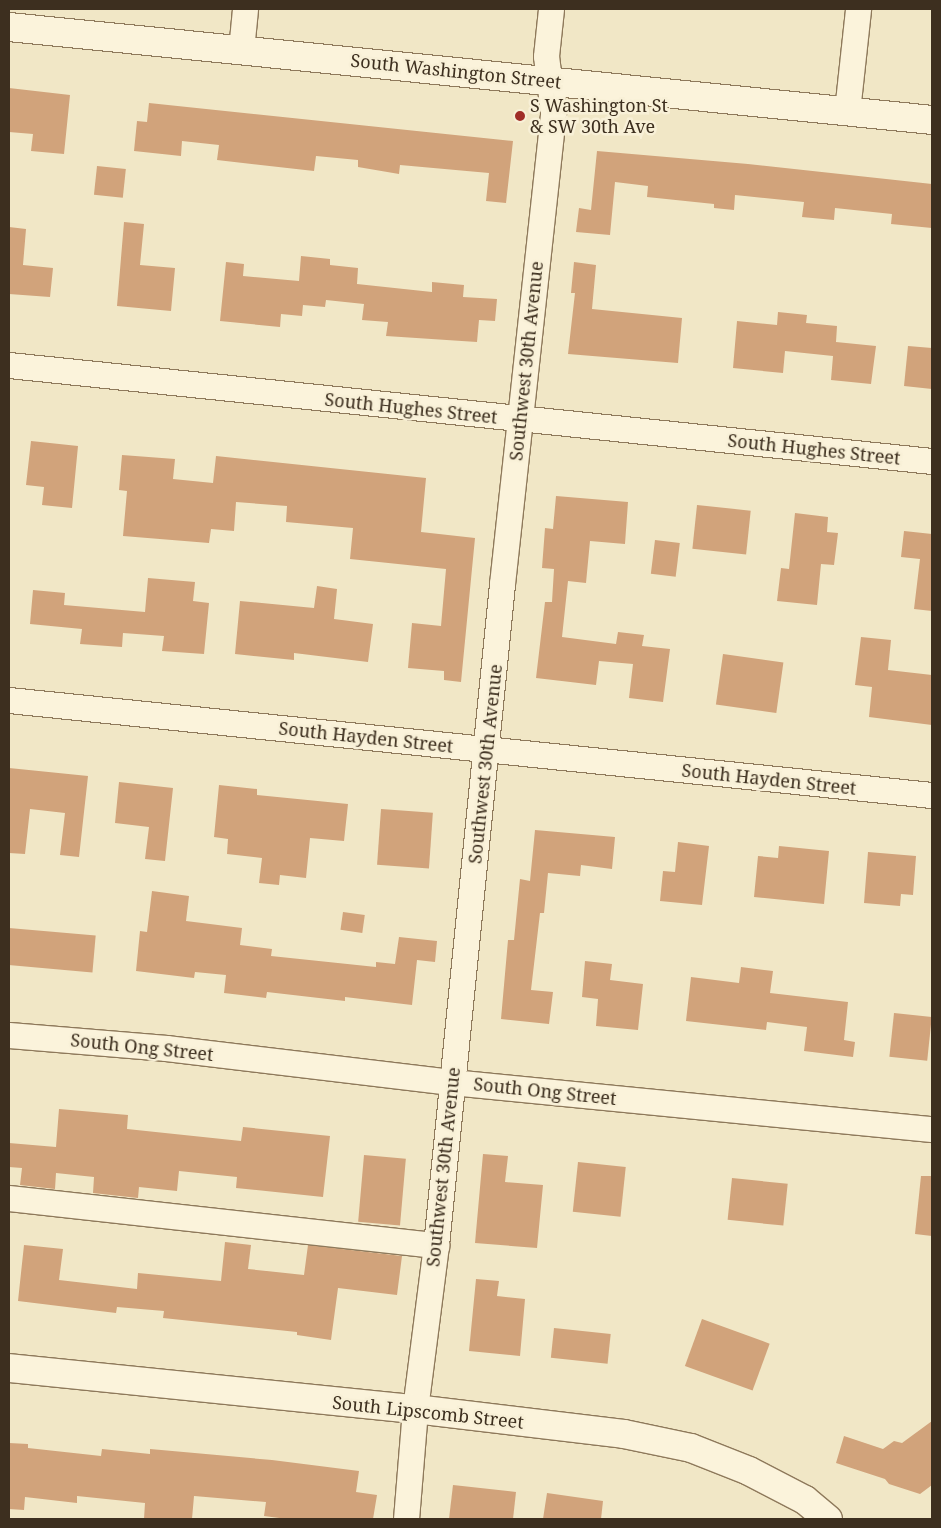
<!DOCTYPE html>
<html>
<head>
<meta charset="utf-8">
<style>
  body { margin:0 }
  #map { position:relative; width:941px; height:1528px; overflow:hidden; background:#f1e7c6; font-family:"Noto Serif",serif }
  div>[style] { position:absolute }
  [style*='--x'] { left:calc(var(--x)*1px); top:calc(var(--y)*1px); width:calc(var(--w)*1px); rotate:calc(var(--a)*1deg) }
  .building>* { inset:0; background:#d1a37b; transform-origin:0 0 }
  .roads { filter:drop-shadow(1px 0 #8e795b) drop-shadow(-1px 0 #8e795b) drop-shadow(0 1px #8e795b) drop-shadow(0 -1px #8e795b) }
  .street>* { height:25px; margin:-12.5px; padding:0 12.5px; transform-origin:12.5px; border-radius:12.5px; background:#fbf3db }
  .secondary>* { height:28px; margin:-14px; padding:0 14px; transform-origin:14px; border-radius:14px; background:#fbf3db }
  .dots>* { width:14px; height:14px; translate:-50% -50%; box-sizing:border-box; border:2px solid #f8f0d7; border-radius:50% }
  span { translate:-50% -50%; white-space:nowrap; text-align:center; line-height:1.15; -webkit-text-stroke:5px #f8f0d7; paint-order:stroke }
  .street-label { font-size:18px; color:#3d2f1f }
  .poi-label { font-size:18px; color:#3d2f1f }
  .left { translate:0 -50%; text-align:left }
  .frame { position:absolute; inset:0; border:10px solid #3d2f1f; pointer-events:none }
</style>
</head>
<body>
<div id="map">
  <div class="building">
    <i style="clip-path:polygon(9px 88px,70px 95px,64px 154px,31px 151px,33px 134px,9px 132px)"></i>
    <i style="clip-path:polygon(149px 103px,513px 141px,506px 203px,486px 201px,489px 173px,400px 165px,399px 174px,358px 167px,358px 160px,316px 156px,314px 171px,217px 160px,219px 145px,182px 141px,181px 156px,134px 151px,137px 121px,147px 122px)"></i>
    <i style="clip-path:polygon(597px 151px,748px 164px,932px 184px,932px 228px,891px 224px,892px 214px,835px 208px,834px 220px,802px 217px,804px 202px,735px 195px,734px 210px,714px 208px,714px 204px,647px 197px,648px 186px,615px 182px,610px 235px,576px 232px,579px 208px,591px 210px)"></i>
    <i style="left:97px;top:166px;width:29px;height:29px;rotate:6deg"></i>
    <i style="clip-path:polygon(124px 222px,144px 224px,140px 265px,175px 268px,171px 311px,117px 306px)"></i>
    <i style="clip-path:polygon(9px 227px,26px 229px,23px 265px,53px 268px,50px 297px,9px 294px)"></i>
    <i style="clip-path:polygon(301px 256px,330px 259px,330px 265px,358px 268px,357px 284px,432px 292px,432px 282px,464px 285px,463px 297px,497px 299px,495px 321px,479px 320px,477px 342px,386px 336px,388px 322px,362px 320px,364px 304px,326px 300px,325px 307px,303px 305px,302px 316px,281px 314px,280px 327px,220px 321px,226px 262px,244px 264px,243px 276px,299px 281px)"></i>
    <i style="clip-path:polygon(574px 262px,596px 265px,592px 309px,682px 318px,678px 363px,568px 354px,575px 293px,571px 293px)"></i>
    <i style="clip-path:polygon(778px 312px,807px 315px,806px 323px,837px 326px,836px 342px,876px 346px,871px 384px,831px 380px,833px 356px,785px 351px,783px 373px,733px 368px,737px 321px,777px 325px)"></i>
    <i style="clip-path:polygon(908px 346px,932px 348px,932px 389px,904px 386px)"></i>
    <i style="clip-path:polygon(31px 441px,78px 446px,72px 508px,42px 505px,44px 487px,26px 485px)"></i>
    <i style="clip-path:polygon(122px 455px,175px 459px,173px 479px,213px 483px,216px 456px,426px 478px,421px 532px,475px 538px,461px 682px,444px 680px,444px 671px,408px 668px,412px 623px,441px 626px,446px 569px,350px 559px,353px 528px,286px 522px,287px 506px,236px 502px,234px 531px,211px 529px,209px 543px,123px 536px,127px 491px,119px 490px)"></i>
    <i style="clip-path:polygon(556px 496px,628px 502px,625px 544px,590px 541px,586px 583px,568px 581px,562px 637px,616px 644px,618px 632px,644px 635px,642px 646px,670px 649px,663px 702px,629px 698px,633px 664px,599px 661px,596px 685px,536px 678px,545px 602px,552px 602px,554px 569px,542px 568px,545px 528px,553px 529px)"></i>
    <i style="left:697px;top:505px;width:54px;height:44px;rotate:6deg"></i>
    <i style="clip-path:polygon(795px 513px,828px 517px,827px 532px,838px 533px,834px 565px,821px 564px,817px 605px,777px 601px,781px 568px,789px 569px)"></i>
    <i style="clip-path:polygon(904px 531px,932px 534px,932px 611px,914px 609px,920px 559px,901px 557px)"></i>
    <i style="left:655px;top:540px;width:25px;height:34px;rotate:7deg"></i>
    <i style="clip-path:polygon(148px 578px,195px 582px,193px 601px,209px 603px,204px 654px,162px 651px,164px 636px,123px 633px,122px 647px,80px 644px,82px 629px,30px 624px,33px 590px,65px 593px,64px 605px,145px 612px)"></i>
    <i style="clip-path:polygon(317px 586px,337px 589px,334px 619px,373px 624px,368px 662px,294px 653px,294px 660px,235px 654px,240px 601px,314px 608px)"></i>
    <i style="clip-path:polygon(861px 637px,891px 640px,888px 670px,932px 675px,932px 725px,869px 717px,872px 687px,855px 685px)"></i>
    <i style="left:723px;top:654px;width:61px;height:51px;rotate:8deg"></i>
    <i style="clip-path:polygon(9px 768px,88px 776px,79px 857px,60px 855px,65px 813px,30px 809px,25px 854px,9px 853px)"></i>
    <i style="clip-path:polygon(119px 782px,173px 788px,165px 861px,145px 859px,149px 827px,115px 823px)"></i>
    <i style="clip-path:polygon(219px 785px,257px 789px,257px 795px,348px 804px,344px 841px,310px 838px,306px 878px,280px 875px,279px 885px,259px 883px,262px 858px,227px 854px,228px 839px,214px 837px)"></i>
    <i style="left:381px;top:809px;width:52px;height:56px;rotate:4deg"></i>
    <i style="clip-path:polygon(535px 830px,615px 837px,612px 869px,581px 865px,580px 876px,548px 873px,544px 913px,540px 913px,531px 990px,553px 992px,549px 1024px,501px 1019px,508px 940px,514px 940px,520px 879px,530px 881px)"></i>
    <i style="clip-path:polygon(678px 842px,709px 846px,702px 905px,660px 901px,663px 871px,675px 872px)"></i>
    <i style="clip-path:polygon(779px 846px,829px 851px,824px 904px,754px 897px,758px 856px,778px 858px)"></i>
    <i style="clip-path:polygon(868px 852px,916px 856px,913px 895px,901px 894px,900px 906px,864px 903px)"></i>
    <i style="clip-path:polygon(152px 891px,189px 896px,186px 921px,242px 928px,240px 945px,272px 949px,271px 956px,376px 967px,376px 962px,395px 964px,399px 937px,437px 941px,435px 962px,417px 960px,412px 1005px,345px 997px,345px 1001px,267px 992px,266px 998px,224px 993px,226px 975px,195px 972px,194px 978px,136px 971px,140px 931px,147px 932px)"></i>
    <i style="left:343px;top:912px;width:22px;height:18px;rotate:8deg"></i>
    <i style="left:9px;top:928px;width:87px;height:37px;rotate:5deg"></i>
    <i style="clip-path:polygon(585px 961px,612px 964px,610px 980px,643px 984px,638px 1030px,596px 1026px,598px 999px,582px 997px)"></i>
    <i style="clip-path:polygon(741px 967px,773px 971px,770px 993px,848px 1002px,844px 1040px,855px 1042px,853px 1057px,804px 1051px,807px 1027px,767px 1022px,766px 1030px,686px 1021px,691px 977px,739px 983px)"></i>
    <i style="left:894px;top:1013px;width:38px;height:44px;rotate:6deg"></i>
    <i style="clip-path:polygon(59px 1109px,128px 1115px,127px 1129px,241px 1141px,243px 1127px,330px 1136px,323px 1197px,236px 1188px,237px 1177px,179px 1171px,177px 1191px,139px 1187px,138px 1198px,93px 1193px,94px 1177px,56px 1173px,55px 1189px,20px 1185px,22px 1168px,9px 1167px,9px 1143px,56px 1147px)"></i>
    <i style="clip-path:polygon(483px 1154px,508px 1156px,505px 1182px,543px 1185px,537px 1248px,475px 1243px)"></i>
    <i style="left:364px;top:1155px;width:42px;height:67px;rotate:5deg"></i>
    <i style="left:578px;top:1162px;width:48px;height:50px;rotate:6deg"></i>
    <i style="clip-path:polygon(921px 1176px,932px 1176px,932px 1236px,915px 1234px)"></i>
    <i style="left:732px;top:1178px;width:56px;height:42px;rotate:6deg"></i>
    <i style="clip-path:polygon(225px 1242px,251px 1245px,248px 1269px,304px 1275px,308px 1245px,402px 1256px,397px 1295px,338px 1288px,331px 1340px,297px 1335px,297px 1332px,163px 1318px,164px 1311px,117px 1307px,116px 1313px,18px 1301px,24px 1245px,63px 1249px,59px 1280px,137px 1289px,138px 1273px,221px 1281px)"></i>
    <i style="clip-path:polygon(476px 1279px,499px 1281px,497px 1296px,525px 1299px,520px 1356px,469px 1351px)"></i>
    <i style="left:702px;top:1319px;width:72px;height:50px;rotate:20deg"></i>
    <i style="left:554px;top:1328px;width:57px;height:30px;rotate:6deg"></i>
    <i style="clip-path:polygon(932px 1421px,932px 1485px,920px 1494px,889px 1484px,885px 1479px,836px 1463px,844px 1436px,883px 1449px,894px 1441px,902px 1443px)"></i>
    <i style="clip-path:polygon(9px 1443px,28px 1444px,28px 1448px,101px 1456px,102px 1449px,150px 1454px,150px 1449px,272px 1460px,359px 1471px,356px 1492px,377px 1495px,373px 1519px,287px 1519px,264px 1516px,266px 1502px,194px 1496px,192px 1519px,144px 1519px,145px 1503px,77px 1496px,77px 1503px,25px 1497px,24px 1510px,9px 1509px)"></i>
    <i style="clip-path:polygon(453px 1485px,516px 1492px,513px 1519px,449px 1519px)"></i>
    <i style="clip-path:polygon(547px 1493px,603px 1501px,601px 1519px,543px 1519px)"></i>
  </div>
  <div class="roads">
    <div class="street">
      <i style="--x:241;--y:50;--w:41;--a:-84.4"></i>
      <i style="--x:847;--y:111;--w:103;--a:-83.8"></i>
      <i style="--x:9;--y:365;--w:928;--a:5.94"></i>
      <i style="--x:9;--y:700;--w:928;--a:5.88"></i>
      <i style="--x:9;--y:1035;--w:158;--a:4.7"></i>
      <i style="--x:166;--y:1048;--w:287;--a:6.8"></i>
      <i style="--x:451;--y:1082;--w:483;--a:5.6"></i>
      <i style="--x:9;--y:1198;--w:430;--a:6.3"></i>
      <i style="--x:406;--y:1519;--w:110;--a:-85.3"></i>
      <i style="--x:415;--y:1409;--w:165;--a:-82.7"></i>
      <i style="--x:436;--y:1245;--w:664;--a:-84.3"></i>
      <i style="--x:502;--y:584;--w:475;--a:-83.8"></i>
      <i style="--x:553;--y:112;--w:56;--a:-97.1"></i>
      <i style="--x:546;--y:56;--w:47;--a:-83.9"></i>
    </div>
    <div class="secondary">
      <i style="--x:9;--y:27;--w:928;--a:5.75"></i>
      <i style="--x:9;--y:1368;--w:408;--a:5.8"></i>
      <i style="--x:415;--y:1409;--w:210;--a:6.8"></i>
      <i style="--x:624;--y:1434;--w:68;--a:11.8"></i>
      <i style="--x:691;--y:1448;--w:62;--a:21.6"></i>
      <i style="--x:749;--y:1471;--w:63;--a:27.4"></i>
      <i style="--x:805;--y:1500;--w:30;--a:40"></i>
    </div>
  </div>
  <div class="dots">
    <i style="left:520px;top:116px;background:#a02d27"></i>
  </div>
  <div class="street-label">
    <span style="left:456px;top:71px;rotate:6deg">South Washington Street</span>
    <span style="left:526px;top:361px;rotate:-84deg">Southwest 30th Avenue</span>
    <span style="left:411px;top:408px;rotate:6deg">South Hughes Street</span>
    <span style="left:814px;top:449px;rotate:6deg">South Hughes Street</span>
    <span style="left:366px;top:737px;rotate:6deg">South Hayden Street</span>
    <span style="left:485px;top:764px;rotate:-84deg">Southwest 30th Avenue</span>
    <span style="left:769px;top:779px;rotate:6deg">South Hayden Street</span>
    <span style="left:142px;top:1047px;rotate:6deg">South Ong Street</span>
    <span style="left:545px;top:1091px;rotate:6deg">South Ong Street</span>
    <span style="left:443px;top:1167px;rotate:-84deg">Southwest 30th Avenue</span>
    <span style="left:428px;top:1412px;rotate:6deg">South Lipscomb Street</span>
  </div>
  <div class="poi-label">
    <span class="left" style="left:530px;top:116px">S Washington St<br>&amp; SW 30th Ave</span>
  </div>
  <div class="frame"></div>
</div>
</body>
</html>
